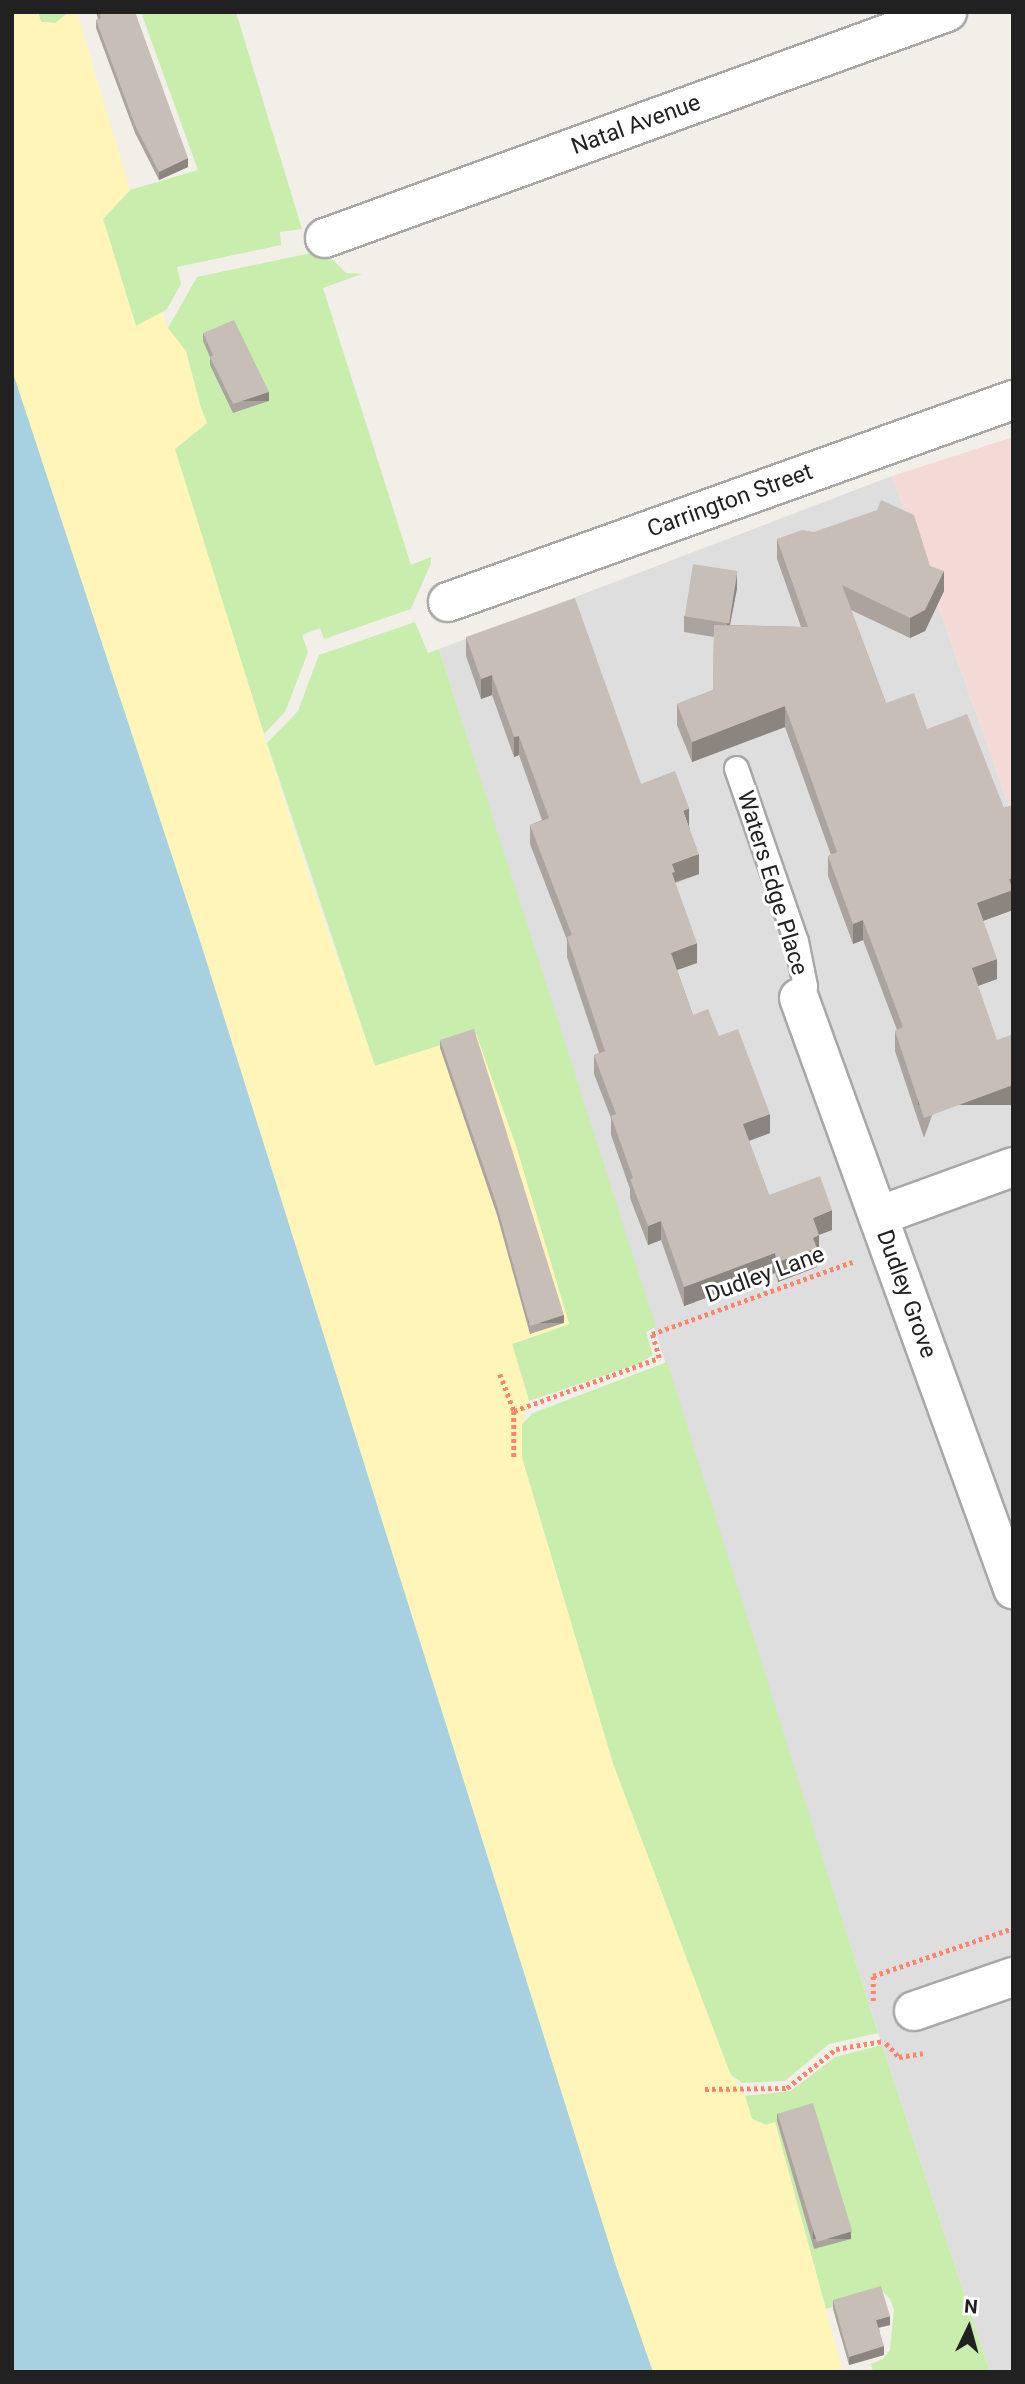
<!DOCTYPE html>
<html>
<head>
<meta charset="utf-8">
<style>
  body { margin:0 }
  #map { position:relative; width:1025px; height:2384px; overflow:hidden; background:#f2efe8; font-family:Roboto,sans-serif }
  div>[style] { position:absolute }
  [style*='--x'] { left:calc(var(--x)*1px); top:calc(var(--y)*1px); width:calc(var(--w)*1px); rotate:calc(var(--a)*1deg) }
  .residential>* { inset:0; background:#dfdede }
  .commercial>* { inset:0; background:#f3dad7 }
  .grass>* { inset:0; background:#c8edad }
  .sand>* { inset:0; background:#fff5b9 }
  .water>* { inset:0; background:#a7d0e1 }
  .path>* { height:4.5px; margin-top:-2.25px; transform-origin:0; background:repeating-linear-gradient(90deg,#ff846c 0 3.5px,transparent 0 7px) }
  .roads { filter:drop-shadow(2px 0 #a8a8a8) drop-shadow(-2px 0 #a8a8a8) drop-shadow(0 2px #a8a8a8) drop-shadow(0 -2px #a8a8a8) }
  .lane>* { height:23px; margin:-11.5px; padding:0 11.5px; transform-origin:11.5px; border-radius:11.5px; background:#fff }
  .street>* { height:38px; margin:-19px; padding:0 19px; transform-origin:19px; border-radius:19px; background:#fff }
  .wall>* { inset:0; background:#aba39d }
  .shaded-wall>* { inset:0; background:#8b8580; transform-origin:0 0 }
  .building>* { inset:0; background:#c7beb7; transform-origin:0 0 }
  span { translate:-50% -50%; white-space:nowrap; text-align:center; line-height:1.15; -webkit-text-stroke:6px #fff; paint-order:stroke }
  .street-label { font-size:23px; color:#212121 }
  .frame { position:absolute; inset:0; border:14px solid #212121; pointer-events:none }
  .north { position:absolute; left:934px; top:2293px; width:70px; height:70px; -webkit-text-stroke:5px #fff; paint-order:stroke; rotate:5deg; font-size:19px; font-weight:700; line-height:28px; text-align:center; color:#212121 }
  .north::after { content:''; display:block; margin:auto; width:24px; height:32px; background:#212121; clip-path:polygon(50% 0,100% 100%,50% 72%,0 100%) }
</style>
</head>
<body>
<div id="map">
  <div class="residential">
    <i style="clip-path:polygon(892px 476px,1013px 817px,1013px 2372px,990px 2372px,882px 2045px,439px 649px)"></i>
  </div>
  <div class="commercial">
    <i style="clip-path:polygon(1013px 437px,1013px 817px,892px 476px)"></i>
  </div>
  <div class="grass">
    <i style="clip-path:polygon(38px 12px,69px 12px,56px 23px,41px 22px)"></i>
    <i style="clip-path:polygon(141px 12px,236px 12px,302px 229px,280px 232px,281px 245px,177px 267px,181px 284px,167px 309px,136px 327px,103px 219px,130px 190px,198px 170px)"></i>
    <i style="clip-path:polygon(316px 252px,333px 260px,346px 273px,362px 274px,323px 288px,411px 565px,431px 557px,431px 563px,411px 609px,324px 639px,320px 628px,302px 635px,308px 652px,285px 712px,264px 734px,174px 449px,207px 423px,168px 328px,197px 277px)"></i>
    <i style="clip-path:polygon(415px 622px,428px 653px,439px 649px,656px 1327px,646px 1332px,653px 1355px,640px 1363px,529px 1401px,512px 1344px,569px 1324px,516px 1146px,476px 1034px,375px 1066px,267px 743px,298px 711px,319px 655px)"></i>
    <i style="clip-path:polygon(667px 1362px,878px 2033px,829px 2044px,785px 2081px,742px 2083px,730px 2074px,613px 1764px,522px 1458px,522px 1424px,533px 1413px)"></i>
    <i style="clip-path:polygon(882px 2045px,990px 2372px,873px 2372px,871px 2364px,883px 2359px,890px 2350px,894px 2309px,890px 2299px,883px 2292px,826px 2309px,775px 2123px,766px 2125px,752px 2119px,745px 2096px,791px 2091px,835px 2057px)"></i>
  </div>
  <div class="sand">
    <i style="clip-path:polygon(12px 12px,38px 12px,41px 22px,55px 23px,69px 12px,77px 12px,130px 190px,103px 219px,136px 326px,162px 312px,168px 328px,186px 351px,201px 408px,207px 423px,175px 449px,300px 850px,375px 1066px,476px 1034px,516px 1146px,569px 1324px,512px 1344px,529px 1401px,522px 1424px,522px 1458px,613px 1764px,730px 2073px,745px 2096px,752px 2119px,766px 2125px,775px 2122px,843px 2372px,653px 2372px,616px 2266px,201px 944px,12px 370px)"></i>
  </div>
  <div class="water">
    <i style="clip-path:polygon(12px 370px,201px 944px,616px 2266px,653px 2372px,12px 2372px)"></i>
  </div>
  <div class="path">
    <i style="--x:500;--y:1374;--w:40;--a:69"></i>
    <i style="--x:514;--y:1411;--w:46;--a:90"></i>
    <i style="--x:514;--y:1411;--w:154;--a:-20.1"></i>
    <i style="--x:659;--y:1358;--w:25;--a:-106"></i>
    <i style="--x:652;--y:1334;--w:213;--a:-19.8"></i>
    <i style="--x:873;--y:2001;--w:25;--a:-90"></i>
    <i style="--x:873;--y:1976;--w:148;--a:-18.9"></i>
    <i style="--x:886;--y:2043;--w:19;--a:47"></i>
    <i style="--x:899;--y:2057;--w:24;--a:-9"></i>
    <i style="--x:705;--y:2089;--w:82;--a:-0.7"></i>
    <i style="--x:787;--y:2088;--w:63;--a:-38.5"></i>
    <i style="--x:836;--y:2049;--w:49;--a:-9.5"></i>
  </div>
  <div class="roads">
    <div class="lane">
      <i style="--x:736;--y:768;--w:183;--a:70.9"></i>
      <i style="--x:796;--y:941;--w:46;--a:78.7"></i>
      <i style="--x:805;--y:986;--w:13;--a:117"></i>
    </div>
    <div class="street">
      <i style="--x:325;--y:238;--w:662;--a:-19.97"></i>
      <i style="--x:448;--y:602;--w:600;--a:-19.67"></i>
      <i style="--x:799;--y:998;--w:629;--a:70.09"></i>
      <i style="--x:878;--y:1216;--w:144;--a:-19.9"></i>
      <i style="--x:914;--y:2011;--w:105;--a:-19"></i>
    </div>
  </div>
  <div class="wall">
    <i style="clip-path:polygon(96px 12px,135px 12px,188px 167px,159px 180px,135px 133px,96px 28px,96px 20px,98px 19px)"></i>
    <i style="clip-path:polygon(203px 333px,269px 401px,233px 413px,210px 365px,210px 357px,203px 341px)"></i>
    <i style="clip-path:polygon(777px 539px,930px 566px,944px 591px,925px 631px,910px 638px,851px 610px,886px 703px,927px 729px,1004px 808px,1013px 805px,1013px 910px,983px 921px,997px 979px,978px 986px,924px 1138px,895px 1051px,895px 1031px,897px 1030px,863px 940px,853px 944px,828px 876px,828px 856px,831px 855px,785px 727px,692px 762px,677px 725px,677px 704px,713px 690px,714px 637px,684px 632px,684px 616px,737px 588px,730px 625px,801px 627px,777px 559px)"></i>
    <i style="clip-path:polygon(466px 637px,641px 784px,689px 826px,699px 874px,675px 883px,697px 963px,677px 970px,693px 1015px,719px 1036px,770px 1133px,749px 1141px,769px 1195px,832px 1230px,819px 1235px,819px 1255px,817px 1256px,817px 1267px,778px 1282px,775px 1273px,684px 1306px,661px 1240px,648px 1245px,630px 1198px,630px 1189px,611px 1135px,611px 1118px,594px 1074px,594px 1055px,599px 1053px,567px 957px,567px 940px,530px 844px,530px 825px,542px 820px,519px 755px,514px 757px,492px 695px,481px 699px,466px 656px)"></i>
    <i style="clip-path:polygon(440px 1040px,564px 1323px,530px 1334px,497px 1215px,440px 1048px)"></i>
    <i style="clip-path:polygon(777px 2113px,851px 2239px,814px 2249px,777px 2121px)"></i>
    <i style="clip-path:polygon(833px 2300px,890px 2325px,879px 2328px,884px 2355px,849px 2365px,833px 2309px)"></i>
  </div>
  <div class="shaded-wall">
    <i style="clip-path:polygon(188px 158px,188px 167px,159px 180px,159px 172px)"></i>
    <i style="left:269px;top:392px;width:9px;height:38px;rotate:90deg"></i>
    <i style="clip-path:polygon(737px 571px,737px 588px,727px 640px,727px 624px)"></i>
    <i style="clip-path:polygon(944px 571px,944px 591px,925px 631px,910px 638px,910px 618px)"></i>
    <i style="clip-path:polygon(492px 675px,492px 695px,481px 699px,481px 679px)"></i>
    <i style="clip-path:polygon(785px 706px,785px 727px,692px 762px,692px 742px)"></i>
    <i style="clip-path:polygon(519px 736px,519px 755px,514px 757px,514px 737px)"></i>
    <i style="clip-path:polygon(689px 808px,689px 828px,683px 811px)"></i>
    <i style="clip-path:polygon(699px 854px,699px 874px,675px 882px,672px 893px,672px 864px)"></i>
    <i style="clip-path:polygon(1013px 878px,1013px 910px,977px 923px,977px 903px,1009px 879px)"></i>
    <i style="clip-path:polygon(863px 920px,863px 940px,853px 944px,853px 924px)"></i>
    <i style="clip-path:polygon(697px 943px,697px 963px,671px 972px,671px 953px)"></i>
    <i style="clip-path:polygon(997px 959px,997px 979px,972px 988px,972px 968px)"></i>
    <i style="left:1013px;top:1085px;width:20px;height:95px;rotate:90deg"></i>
    <i style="clip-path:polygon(770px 1114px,770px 1133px,743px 1143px,743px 1124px)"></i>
    <i style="clip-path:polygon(832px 1210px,832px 1230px,813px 1237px,813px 1218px)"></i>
    <i style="clip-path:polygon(661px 1221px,661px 1240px,648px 1245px,648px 1226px)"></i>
    <i style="clip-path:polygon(819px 1235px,819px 1255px,817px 1256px,817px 1267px,778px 1282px,778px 1262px,813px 1238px)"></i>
    <i style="clip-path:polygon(775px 1253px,775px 1273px,684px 1306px,684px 1287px)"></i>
    <i style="left:564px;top:1315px;width:8px;height:36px;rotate:90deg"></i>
    <i style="left:851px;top:2231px;width:8px;height:38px;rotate:90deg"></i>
    <i style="clip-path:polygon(890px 2316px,890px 2325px,876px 2328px,876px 2320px)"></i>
    <i style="clip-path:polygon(884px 2346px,884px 2355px,849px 2365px,849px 2357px)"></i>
  </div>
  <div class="building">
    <i style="clip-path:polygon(99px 12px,135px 12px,188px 158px,159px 172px,135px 125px,96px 20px,101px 18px)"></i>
    <i style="clip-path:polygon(234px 320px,269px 392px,233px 404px,210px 357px,213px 355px,203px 333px)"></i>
    <i style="clip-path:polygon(881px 500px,914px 515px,930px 566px,944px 571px,925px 610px,910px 618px,842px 585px,886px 703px,914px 693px,927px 729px,967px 714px,1004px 808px,1013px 805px,1013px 878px,1009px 879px,1013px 890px,977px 903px,997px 959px,972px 968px,997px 1040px,1013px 1034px,1013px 1085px,924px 1118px,895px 1031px,903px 1027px,863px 920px,853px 924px,828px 856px,837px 852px,785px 706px,692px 742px,677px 704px,713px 690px,714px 625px,808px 627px,777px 539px,802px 530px,814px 532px,877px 510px)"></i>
    <i style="left:693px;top:564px;width:45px;height:53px;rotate:9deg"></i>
    <i style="clip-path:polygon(575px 598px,641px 784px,675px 771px,689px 808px,683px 811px,699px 854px,672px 864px,675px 872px,672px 873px,697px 943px,671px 953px,693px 1015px,708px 1009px,719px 1036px,738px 1029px,770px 1114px,743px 1124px,769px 1195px,820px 1176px,832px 1210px,813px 1218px,819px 1235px,813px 1238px,817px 1248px,778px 1262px,775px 1253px,684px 1287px,661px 1221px,648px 1226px,630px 1179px,633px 1178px,611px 1116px,616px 1114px,594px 1055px,605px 1051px,567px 937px,572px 935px,530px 825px,549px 818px,519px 736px,514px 737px,492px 675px,481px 679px,466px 637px)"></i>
    <i style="clip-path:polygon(474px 1029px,564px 1315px,530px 1326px,497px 1206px,440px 1040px)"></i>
    <i style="left:813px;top:2103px;width:134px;height:37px;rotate:73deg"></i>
    <i style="clip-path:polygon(881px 2286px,890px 2316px,876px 2320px,884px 2346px,849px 2357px,833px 2300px)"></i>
  </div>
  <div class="street-label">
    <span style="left:636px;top:125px;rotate:-20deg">Natal Avenue</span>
    <span style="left:730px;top:501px;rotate:-20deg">Carrington Street</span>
    <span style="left:772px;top:883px;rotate:73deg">Waters Edge Place</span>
    <span style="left:765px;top:1275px;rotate:-20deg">Dudley Lane</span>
    <span style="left:906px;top:1294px;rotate:70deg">Dudley Grove</span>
  </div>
  <div class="frame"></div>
  <div class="north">N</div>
</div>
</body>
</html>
